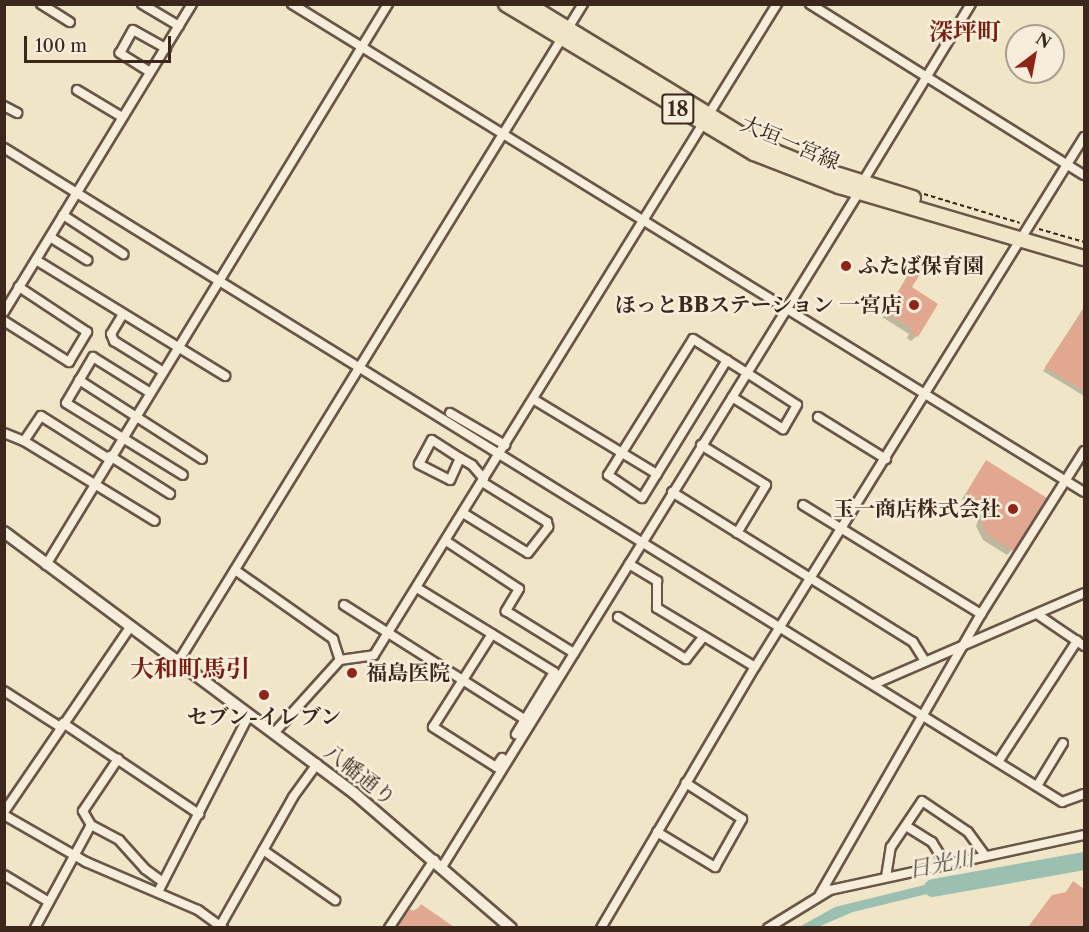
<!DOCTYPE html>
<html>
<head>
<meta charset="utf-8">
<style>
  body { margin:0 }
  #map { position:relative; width:1089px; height:932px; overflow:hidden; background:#f1e5c8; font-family:"Libre Caslon Text","Noto Serif JP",serif }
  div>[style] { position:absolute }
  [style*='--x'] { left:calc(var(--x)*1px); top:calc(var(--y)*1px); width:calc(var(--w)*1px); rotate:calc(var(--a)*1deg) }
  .water>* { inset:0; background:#9bc0b1 }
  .shadow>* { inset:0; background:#0003 }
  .river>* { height:18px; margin:-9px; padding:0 9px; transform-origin:9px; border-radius:9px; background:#9bc0b1 }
  .building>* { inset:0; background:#e2a790 }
  .path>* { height:1.5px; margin-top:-0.75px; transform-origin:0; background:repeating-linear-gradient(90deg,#3c271c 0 4.5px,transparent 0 7.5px) }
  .roads { filter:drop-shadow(2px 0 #695647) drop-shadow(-2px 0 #695647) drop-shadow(0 2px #695647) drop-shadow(0 -2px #695647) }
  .minor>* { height:8px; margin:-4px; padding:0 4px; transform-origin:4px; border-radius:4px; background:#f6eedb }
  .tertiary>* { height:10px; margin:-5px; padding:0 5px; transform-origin:5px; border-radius:5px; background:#f6eedb }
  .primary>* { height:14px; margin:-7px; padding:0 7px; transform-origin:7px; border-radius:7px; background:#f1e5c8 }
  .dots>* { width:16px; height:16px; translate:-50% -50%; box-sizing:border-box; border:3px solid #f6eedb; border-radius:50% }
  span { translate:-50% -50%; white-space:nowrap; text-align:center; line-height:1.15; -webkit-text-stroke:5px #f6eedb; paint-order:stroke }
  .shield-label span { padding:2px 4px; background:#f6eedb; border:2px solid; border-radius:4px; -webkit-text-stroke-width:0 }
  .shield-label { font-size:20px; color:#3c271c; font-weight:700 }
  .street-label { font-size:21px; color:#3c271c }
  .poi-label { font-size:21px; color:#3c271c; font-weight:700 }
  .left { translate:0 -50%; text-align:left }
  .right { translate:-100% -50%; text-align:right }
  .water-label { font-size:22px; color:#544d41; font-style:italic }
  .quarter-label { font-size:24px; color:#7a1f14; font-weight:700 }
  .frame { position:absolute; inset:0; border:6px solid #3c271c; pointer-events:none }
  .north { position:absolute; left:1005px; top:24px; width:60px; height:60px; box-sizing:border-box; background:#f6eedb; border:2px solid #ac9e8f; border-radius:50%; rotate:32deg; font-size:16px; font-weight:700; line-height:24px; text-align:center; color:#3c271c }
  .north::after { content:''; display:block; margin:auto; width:21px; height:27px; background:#8f2418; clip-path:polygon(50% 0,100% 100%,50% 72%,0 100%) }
  .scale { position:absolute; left:24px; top:36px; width:147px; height:27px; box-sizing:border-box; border:3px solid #3c271c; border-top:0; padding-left:8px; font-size:18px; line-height:21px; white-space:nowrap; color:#3c271c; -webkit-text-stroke:4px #f6eedb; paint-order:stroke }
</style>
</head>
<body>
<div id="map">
  <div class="water">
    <i style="clip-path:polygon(953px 878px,956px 887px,853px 912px,818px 927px,799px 927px,835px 907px)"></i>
  </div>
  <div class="shadow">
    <i style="clip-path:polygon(920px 258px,910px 288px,917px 336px,911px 341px,907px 338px,909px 334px,882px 317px)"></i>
    <i style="clip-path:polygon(1084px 307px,1084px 396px,1043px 371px)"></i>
    <i style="clip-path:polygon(987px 462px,1012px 550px,1007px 555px,983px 540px,976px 526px,981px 511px,962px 499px)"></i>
    <i style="clip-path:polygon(1074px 883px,1084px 890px,1084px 928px,1028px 928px,1052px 896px,1064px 894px)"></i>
    <i style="clip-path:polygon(421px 906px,451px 928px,397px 928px,405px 916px)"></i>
  </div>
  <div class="river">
    <i style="--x:933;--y:888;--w:153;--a:-10.1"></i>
  </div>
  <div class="building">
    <i style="clip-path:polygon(919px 256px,928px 262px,912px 287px,938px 304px,918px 337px,911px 333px,913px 329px,886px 312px)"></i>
    <i style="clip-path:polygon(1084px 309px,1084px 390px,1045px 367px)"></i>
    <i style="clip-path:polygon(986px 460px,1047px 498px,1014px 551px,988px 535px,981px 520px,986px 505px,966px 493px)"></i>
    <i style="clip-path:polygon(1073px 881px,1084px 889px,1084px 927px,1028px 927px,1052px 895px,1066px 892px)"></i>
    <i style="clip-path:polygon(421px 904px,454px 927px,397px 927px,410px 909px,416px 912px)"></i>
  </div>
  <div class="path">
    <i style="--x:924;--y:194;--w:100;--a:16.8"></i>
    <i style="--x:1039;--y:229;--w:47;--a:16.1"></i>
  </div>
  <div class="roads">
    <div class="minor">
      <i style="--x:41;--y:4;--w:34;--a:32"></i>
      <i style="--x:142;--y:4;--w:43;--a:30.7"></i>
      <i style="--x:292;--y:4;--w:930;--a:31.64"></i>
      <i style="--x:810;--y:4;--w:323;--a:32"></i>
      <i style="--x:150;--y:72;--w:36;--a:-148"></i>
      <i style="--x:120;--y:53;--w:26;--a:-61"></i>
      <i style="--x:133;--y:30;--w:38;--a:29"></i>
      <i style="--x:77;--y:90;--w:52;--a:31"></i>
      <i style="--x:4;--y:106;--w:15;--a:28"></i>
      <i style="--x:4;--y:148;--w:1244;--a:31.72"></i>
      <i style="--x:1062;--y:802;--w:23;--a:-20"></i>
      <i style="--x:862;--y:183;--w:210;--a:-58.7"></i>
      <i style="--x:63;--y:215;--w:72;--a:33"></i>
      <i style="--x:50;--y:237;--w:44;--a:31.9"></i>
      <i style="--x:36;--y:260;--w:222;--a:31.5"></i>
      <i style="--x:4;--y:312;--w:361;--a:-58.6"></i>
      <i style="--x:123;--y:314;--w:23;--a:121"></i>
      <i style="--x:111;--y:334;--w:8;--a:67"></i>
      <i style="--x:114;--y:341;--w:57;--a:32"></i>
      <i style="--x:4;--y:321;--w:77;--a:32.2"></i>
      <i style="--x:69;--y:362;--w:35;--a:-59"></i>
      <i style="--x:87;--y:332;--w:82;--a:-146.5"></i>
      <i style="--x:727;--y:360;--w:162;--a:121.6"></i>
      <i style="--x:642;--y:498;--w:41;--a:-145.9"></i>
      <i style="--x:608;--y:475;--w:160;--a:-58"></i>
      <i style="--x:693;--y:339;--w:64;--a:32.2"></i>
      <i style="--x:747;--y:373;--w:59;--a:32.6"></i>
      <i style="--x:797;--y:405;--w:28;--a:120"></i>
      <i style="--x:783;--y:429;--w:60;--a:-147.9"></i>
      <i style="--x:79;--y:380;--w:146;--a:32.7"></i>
      <i style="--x:149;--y:392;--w:66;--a:-148"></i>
      <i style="--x:93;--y:357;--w:53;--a:120.4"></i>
      <i style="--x:66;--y:403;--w:137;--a:31.6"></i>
      <i style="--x:533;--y:399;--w:145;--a:31.2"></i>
      <i style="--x:450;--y:413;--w:64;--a:30.2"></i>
      <i style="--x:818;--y:417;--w:80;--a:31.7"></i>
      <i style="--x:4;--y:433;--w:22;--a:22"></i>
      <i style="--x:24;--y:441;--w:153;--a:31.4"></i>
      <i style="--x:24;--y:441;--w:30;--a:-56"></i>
      <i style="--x:41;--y:416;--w:80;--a:32.3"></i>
      <i style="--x:701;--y:445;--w:76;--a:31.6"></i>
      <i style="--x:766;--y:485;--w:56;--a:121.1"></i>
      <i style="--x:110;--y:456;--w:71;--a:32.3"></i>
      <i style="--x:460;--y:458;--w:24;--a:114"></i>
      <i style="--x:450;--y:480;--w:35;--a:-153"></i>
      <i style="--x:419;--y:464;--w:27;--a:-62"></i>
      <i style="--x:432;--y:440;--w:33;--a:33"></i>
      <i style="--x:460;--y:458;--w:14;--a:30"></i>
      <i style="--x:472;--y:465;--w:18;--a:49"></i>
      <i style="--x:672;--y:492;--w:284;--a:31.9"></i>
      <i style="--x:913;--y:642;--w:22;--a:58"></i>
      <i style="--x:803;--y:505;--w:209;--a:31.5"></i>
      <i style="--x:463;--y:513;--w:76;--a:31.6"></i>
      <i style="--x:528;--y:553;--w:33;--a:-52"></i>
      <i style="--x:548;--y:527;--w:5;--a:-101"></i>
      <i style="--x:547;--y:522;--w:76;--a:-148.4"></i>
      <i style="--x:446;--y:541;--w:87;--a:33.3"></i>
      <i style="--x:519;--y:589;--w:26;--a:121"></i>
      <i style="--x:506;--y:611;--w:80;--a:31.7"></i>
      <i style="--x:629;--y:564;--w:33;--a:31"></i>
      <i style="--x:657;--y:581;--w:27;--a:90"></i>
      <i style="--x:657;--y:608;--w:114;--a:31"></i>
      <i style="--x:46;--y:565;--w:657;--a:-58.63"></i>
      <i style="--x:235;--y:570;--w:120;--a:35.1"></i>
      <i style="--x:333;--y:639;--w:22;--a:72"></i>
      <i style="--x:417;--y:588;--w:161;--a:31.5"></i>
      <i style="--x:554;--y:672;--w:73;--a:121.5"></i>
      <i style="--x:344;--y:605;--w:213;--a:32.3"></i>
      <i style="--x:1037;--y:614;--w:57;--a:34.2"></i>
      <i style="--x:618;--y:617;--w:80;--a:31.7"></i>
      <i style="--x:686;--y:659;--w:28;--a:-52"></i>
      <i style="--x:492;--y:634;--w:110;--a:122.4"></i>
      <i style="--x:433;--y:727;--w:75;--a:32.4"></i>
      <i style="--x:496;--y:767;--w:11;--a:-56"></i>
      <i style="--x:178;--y:662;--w:773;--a:-58.39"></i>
      <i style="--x:874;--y:684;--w:229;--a:-23.4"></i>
      <i style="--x:4;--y:691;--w:67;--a:32.7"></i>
      <i style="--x:63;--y:723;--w:164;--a:33.8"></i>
      <i style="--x:274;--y:733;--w:98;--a:-47.9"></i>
      <i style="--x:340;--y:660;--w:34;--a:-8"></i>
      <i style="--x:374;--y:655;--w:766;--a:-58.24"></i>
      <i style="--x:998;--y:762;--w:145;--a:-56.9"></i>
      <i style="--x:1037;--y:786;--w:50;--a:-58.8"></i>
      <i style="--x:4;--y:812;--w:224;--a:-55.7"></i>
      <i style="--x:4;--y:815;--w:95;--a:29.8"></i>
      <i style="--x:86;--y:862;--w:122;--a:23.2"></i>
      <i style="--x:198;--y:910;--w:31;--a:36"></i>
      <i style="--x:91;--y:825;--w:32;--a:28"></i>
      <i style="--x:119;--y:840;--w:39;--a:48"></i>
      <i style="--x:145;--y:869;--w:22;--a:36"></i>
      <i style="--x:906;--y:826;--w:31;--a:32"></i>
      <i style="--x:932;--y:842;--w:26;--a:58"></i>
      <i style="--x:657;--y:832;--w:68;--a:31.1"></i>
      <i style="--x:715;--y:867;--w:55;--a:-60.6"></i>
      <i style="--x:742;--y:819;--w:67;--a:-147.3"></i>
      <i style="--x:263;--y:850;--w:88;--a:34.8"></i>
      <i style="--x:442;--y:867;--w:793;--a:-58.29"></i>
      <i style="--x:4;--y:875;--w:52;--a:31"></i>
      <i style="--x:886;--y:877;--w:30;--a:-81"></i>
      <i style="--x:891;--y:847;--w:55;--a:-56"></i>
      <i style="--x:922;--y:801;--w:55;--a:34"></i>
      <i style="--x:968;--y:832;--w:29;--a:54"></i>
      <i style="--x:158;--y:892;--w:199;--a:-62.8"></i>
      <i style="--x:820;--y:894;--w:323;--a:-60.1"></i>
      <i style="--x:981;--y:614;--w:193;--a:-57.7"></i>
      <i style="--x:35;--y:928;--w:117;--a:-61.5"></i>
      <i style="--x:91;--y:825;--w:16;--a:-120"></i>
      <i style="--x:83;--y:811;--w:63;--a:-56.1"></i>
      <i style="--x:219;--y:928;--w:150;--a:-60.5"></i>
      <i style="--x:293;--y:797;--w:41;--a:-54"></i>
      <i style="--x:389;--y:928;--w:82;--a:-56.5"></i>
      <i style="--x:601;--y:928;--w:303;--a:-59.5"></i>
      <i style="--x:755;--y:667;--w:624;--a:-58.17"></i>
      <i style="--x:768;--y:928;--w:73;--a:-31.5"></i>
      <i style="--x:830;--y:890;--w:260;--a:-12.2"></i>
    </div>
    <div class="tertiary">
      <i style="--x:4;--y:532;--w:437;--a:36.7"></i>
      <i style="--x:354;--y:793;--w:207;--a:40.7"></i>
    </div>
    <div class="primary">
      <i style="--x:506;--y:4;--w:289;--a:31"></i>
      <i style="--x:754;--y:153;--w:91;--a:21.2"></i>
      <i style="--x:839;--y:186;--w:255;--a:16.4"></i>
      <i style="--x:527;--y:4;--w:268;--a:31.4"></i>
      <i style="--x:756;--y:144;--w:58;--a:22.2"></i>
      <i style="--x:810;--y:166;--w:108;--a:17.3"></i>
    </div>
  </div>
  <div class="dots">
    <i style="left:846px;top:266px;background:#8f2418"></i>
    <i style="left:914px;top:305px;background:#8f2418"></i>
    <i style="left:1013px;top:509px;background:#8f2418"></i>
    <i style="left:352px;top:673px;background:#8f2418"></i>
    <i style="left:264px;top:695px;background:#8f2418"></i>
  </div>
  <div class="shield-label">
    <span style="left:678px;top:109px">18</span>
  </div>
  <div class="street-label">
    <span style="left:790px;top:143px;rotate:23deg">大垣一宮線</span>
    <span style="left:360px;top:775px;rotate:38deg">八幡通り</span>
  </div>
  <div class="poi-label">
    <span class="left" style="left:858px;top:266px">ふたば保育園</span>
    <span class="right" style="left:902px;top:305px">ほっとBBステーション 一宮店</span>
    <span class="right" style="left:1001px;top:509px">玉一商店株式会社</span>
    <span class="left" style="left:366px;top:673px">福島医院</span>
    <span style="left:264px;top:717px">セブン-イレブン</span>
  </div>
  <div class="water-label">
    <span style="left:941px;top:864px;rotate:-11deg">日光川</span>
  </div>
  <div class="quarter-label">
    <span style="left:965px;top:32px">深坪町</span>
    <span style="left:190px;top:669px">大和町馬引</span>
  </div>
  <div class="frame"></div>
  <div class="north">N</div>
  <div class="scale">100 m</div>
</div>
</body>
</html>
